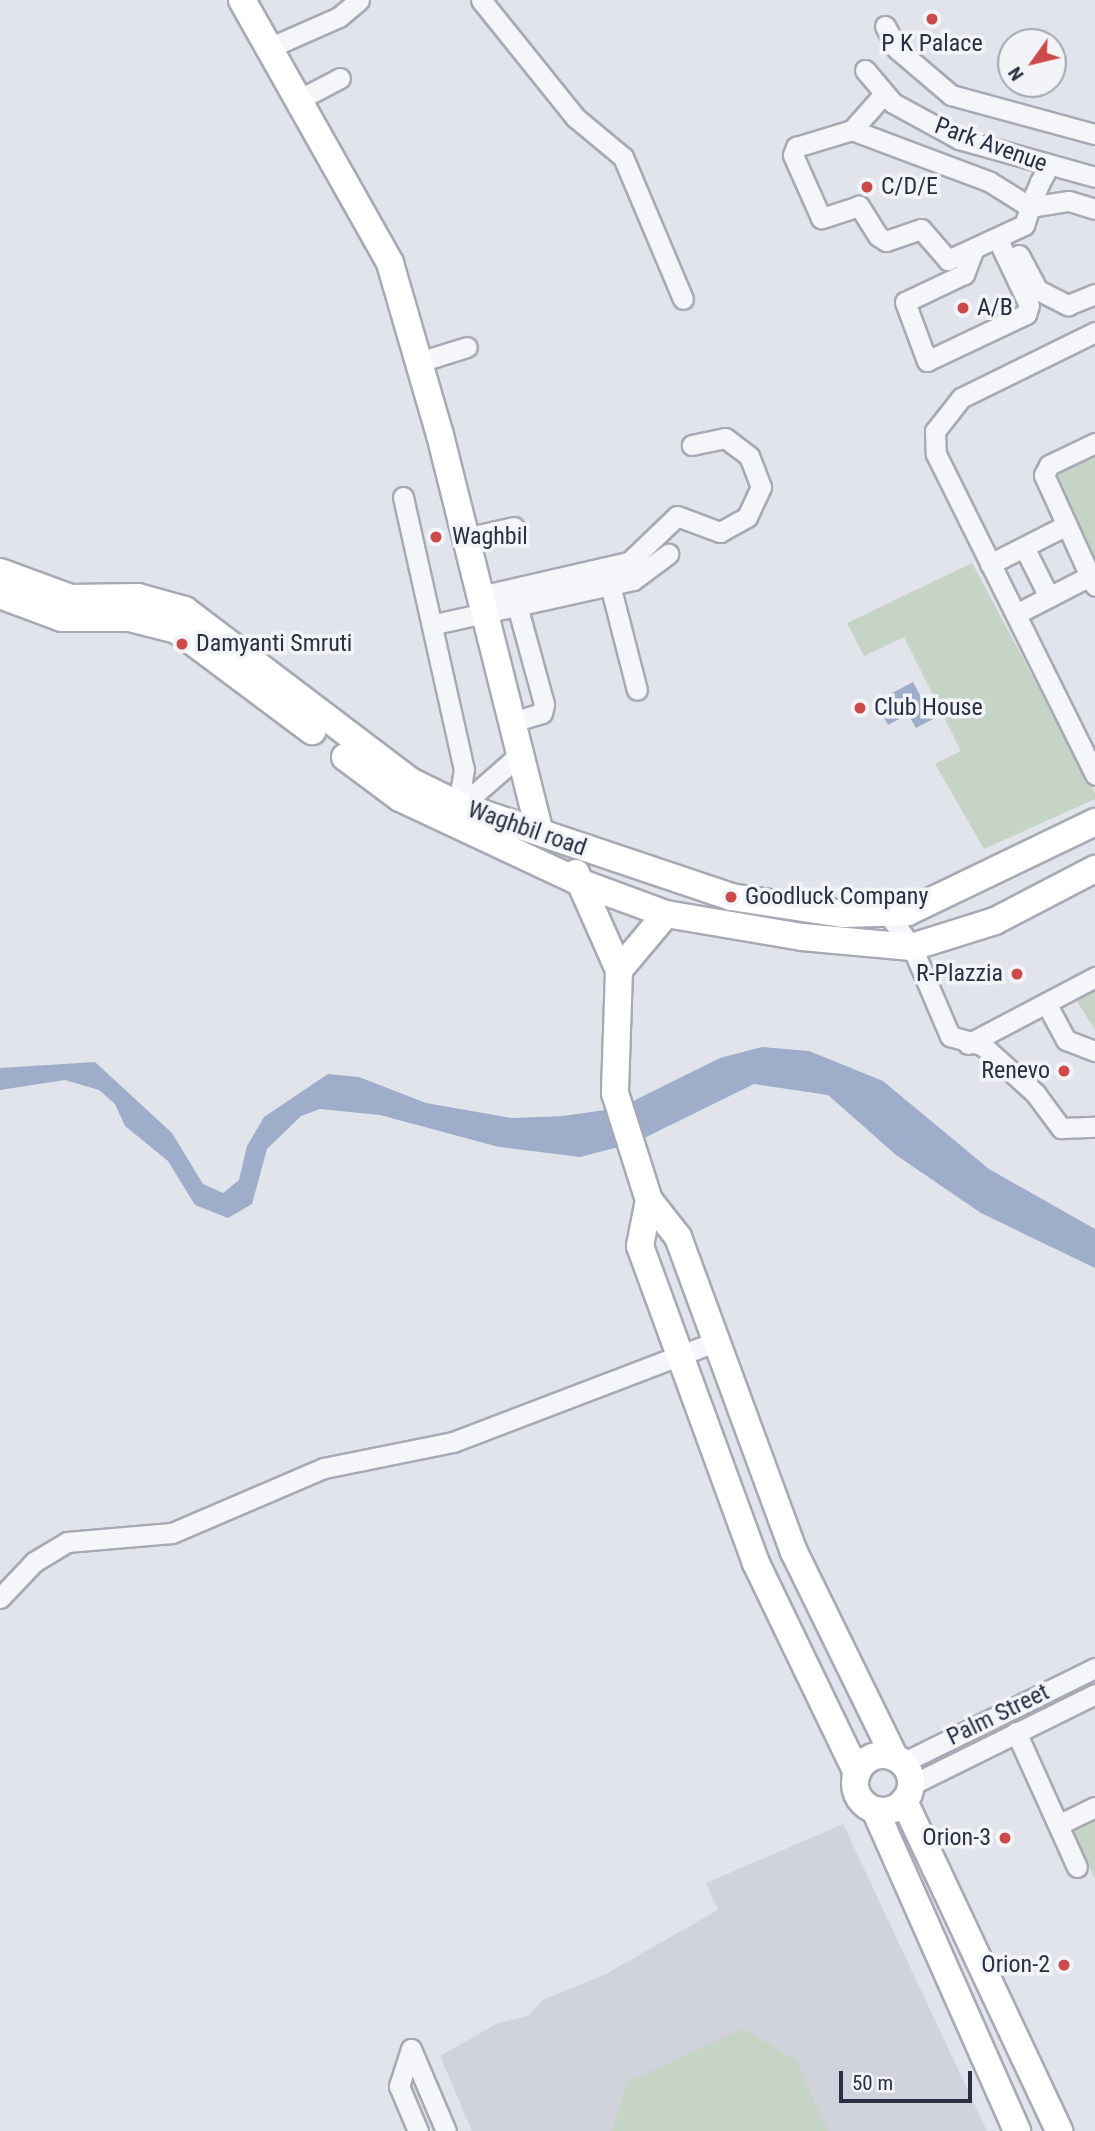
<!DOCTYPE html>
<html>
<head>
<meta charset="utf-8">
<style>
  body { margin:0 }
  #map { position:relative; width:1095px; height:2131px; overflow:hidden; background:#e2e4eb; font-family:"Roboto Condensed",sans-serif }
  div>[style] { position:absolute }
  [style*='--x'] { left:calc(var(--x)*1px); top:calc(var(--y)*1px); width:calc(var(--w)*1px); rotate:calc(var(--a)*1deg) }
  .built>* { inset:0; background:#d1d3dc }
  .green>* { inset:0; background:#c5d4c4 }
  .water>* { inset:0; background:#9eadca }
  .roads { filter:drop-shadow(2px 0 #a7aab5) drop-shadow(-2px 0 #a7aab5) drop-shadow(0 2px #a7aab5) drop-shadow(0 -2px #a7aab5) }
  .street>* { height:19px; margin:-9.5px; padding:0 9.5px; transform-origin:9.5px; border-radius:9.5px; background:#f5f6f9 }
  .secondary>* { height:26px; margin:-13px; padding:0 13px; transform-origin:13px; border-radius:13px; background:#fff }
  .secondary>.ring { margin:-13px; padding:0; box-sizing:content-box; background:none; border:26px solid #fff; border-radius:50% }
  .dots>* { width:19px; height:19px; translate:-50% -50%; box-sizing:border-box; border:4px solid #f2f4f8; border-radius:50% }
  span { translate:-50% -50%; white-space:nowrap; text-align:center; line-height:1.15; -webkit-text-stroke:7px #f2f4f8; paint-order:stroke }
  .poi-label { font-size:24px; color:#2a3043 }
  .left { translate:0 -50%; text-align:left }
  .right { translate:-100% -50%; text-align:right }
  .street-label { font-size:24px; color:#2a3043 }
  .north { position:absolute; left:997px; top:28px; width:70px; height:70px; box-sizing:border-box; background:#f2f4f8; border:2px solid #a2a6b0; border-radius:50%; rotate:236deg; font-size:19px; font-weight:700; line-height:28px; text-align:center; color:#2a3043 }
  .north::after { content:''; display:block; margin:auto; width:24px; height:32px; background:#cd4a4b; clip-path:polygon(50% 0,100% 100%,50% 72%,0 100%) }
  .scale { position:absolute; left:839px; top:2071px; width:133px; height:32px; box-sizing:border-box; border:4px solid #2a3043; border-top:0; padding-left:9px; font-size:21px; line-height:24px; white-space:nowrap; color:#2a3043; -webkit-text-stroke:5px #f2f4f8; paint-order:stroke }
</style>
</head>
<body>
<div id="map">
  <div class="built">
    <i style="clip-path:polygon(843px 1824px,987px 2131px,472px 2131px,440px 2056px,498px 2023px,528px 2016px,543px 2000px,606px 1974px,718px 1910px,706px 1883px)"></i>
  </div>
  <div class="green">
    <i style="clip-path:polygon(1095px 451px,1095px 562px,1052px 472px)"></i>
    <i style="clip-path:polygon(972px 563px,1095px 793px,1095px 799px,984px 849px,935px 764px,961px 751px,904px 637px,864px 656px,847px 623px)"></i>
    <i style="clip-path:polygon(1095px 987px,1095px 1030px,1075px 998px)"></i>
    <i style="clip-path:polygon(1095px 1811px,1095px 1880px,1071px 1823px)"></i>
    <i style="clip-path:polygon(742px 2029px,795px 2059px,828px 2131px,612px 2131px,627px 2082px)"></i>
  </div>
  <div class="water">
    <i style="clip-path:polygon(913px 682px,933px 719px,916px 728px,908px 714px,888px 725px,875px 702px)"></i>
    <i style="clip-path:polygon(762px 1047px,809px 1051px,883px 1081px,989px 1169px,1095px 1229px,1095px 1268px,981px 1213px,896px 1155px,828px 1095px,754px 1084px,634px 1143px,580px 1157px,499px 1147px,380px 1115px,320px 1109px,301px 1116px,267px 1149px,252px 1204px,228px 1218px,195px 1205px,168px 1161px,125px 1126px,115px 1104px,99px 1090px,65px 1080px,0 1090px,0 1068px,95px 1062px,172px 1133px,203px 1184px,223px 1193px,239px 1180px,247px 1146px,264px 1117px,328px 1074px,359px 1077px,426px 1103px,512px 1118px,563px 1116px,619px 1108px,720px 1058px)"></i>
  </div>
  <div class="roads">
    <div class="street">
      <i style="--x:481;--y:0;--w:151;--a:51.2"></i>
      <i style="--x:576;--y:118;--w:61;--a:39.7"></i>
      <i style="--x:623;--y:157;--w:154;--a:67.1"></i>
      <i style="--x:885;--y:26;--w:26;--a:62"></i>
      <i style="--x:897;--y:49;--w:71;--a:40.4"></i>
      <i style="--x:951;--y:95;--w:149;--a:15.2"></i>
      <i style="--x:271;--y:47;--w:74;--a:-23.8"></i>
      <i style="--x:339;--y:17;--w:26;--a:-40"></i>
      <i style="--x:865;--y:70;--w:43;--a:49.7"></i>
      <i style="--x:893;--y:103;--w:75;--a:28.6"></i>
      <i style="--x:959;--y:139;--w:141;--a:15.6"></i>
      <i style="--x:300;--y:99;--w:45;--a:-27.7"></i>
      <i style="--x:852;--y:130;--w:48;--a:-48.4"></i>
      <i style="--x:1048;--y:167;--w:17;--a:118"></i>
      <i style="--x:1040;--y:182;--w:13;--a:113"></i>
      <i style="--x:1035;--y:194;--w:14;--a:111"></i>
      <i style="--x:1030;--y:207;--w:19;--a:108"></i>
      <i style="--x:1024;--y:225;--w:84;--a:155.3"></i>
      <i style="--x:948;--y:260;--w:41;--a:-131.1"></i>
      <i style="--x:921;--y:229;--w:37;--a:161"></i>
      <i style="--x:886;--y:241;--w:9;--a:-148"></i>
      <i style="--x:878;--y:236;--w:36;--a:-122"></i>
      <i style="--x:859;--y:206;--w:40;--a:162"></i>
      <i style="--x:821;--y:218;--w:69;--a:-114"></i>
      <i style="--x:793;--y:155;--w:9;--a:-69"></i>
      <i style="--x:796;--y:147;--w:59;--a:-16.9"></i>
      <i style="--x:852;--y:130;--w:147;--a:20.6"></i>
      <i style="--x:990;--y:182;--w:47;--a:32"></i>
      <i style="--x:1030;--y:207;--w:39;--a:-9"></i>
      <i style="--x:1069;--y:201;--w:27;--a:17"></i>
      <i style="--x:973;--y:251;--w:25;--a:111"></i>
      <i style="--x:964;--y:274;--w:65;--a:154.6"></i>
      <i style="--x:905;--y:302;--w:63;--a:69.6"></i>
      <i style="--x:927;--y:361;--w:110;--a:-25.4"></i>
      <i style="--x:1026;--y:314;--w:9;--a:-72"></i>
      <i style="--x:1029;--y:305;--w:74;--a:-115.5"></i>
      <i style="--x:1019;--y:255;--w:40;--a:62"></i>
      <i style="--x:1038;--y:290;--w:34;--a:27"></i>
      <i style="--x:1068;--y:305;--w:29;--a:-22"></i>
      <i style="--x:1095;--y:332;--w:149;--a:153.8"></i>
      <i style="--x:961;--y:398;--w:42;--a:128.2"></i>
      <i style="--x:935;--y:431;--w:23;--a:88"></i>
      <i style="--x:936;--y:454;--w:358;--a:63.6"></i>
      <i style="--x:419;--y:362;--w:50;--a:-17.4"></i>
      <i style="--x:403;--y:497;--w:279;--a:77.4"></i>
      <i style="--x:464;--y:769;--w:49;--a:99.5"></i>
      <i style="--x:465;--y:538;--w:50;--a:-12.7"></i>
      <i style="--x:1024;--y:547;--w:56;--a:63.4"></i>
      <i style="--x:990;--y:564;--w:86;--a:-26.9"></i>
      <i style="--x:1090;--y:576;--w:111;--a:-114.5"></i>
      <i style="--x:1044;--y:475;--w:11;--a:-63"></i>
      <i style="--x:1049;--y:465;--w:51;--a:-25.6"></i>
      <i style="--x:610;--y:585;--w:108;--a:75.6"></i>
      <i style="--x:480;--y:596;--w:153;--a:-12.9"></i>
      <i style="--x:629;--y:562;--w:66;--a:-43.8"></i>
      <i style="--x:677;--y:516;--w:46;--a:20.4"></i>
      <i style="--x:720;--y:532;--w:31;--a:-29"></i>
      <i style="--x:747;--y:517;--w:33;--a:-65"></i>
      <i style="--x:761;--y:487;--w:33;--a:-111"></i>
      <i style="--x:749;--y:456;--w:30;--a:-143"></i>
      <i style="--x:725;--y:438;--w:34;--a:168"></i>
      <i style="--x:1016;--y:614;--w:83;--a:-27.2"></i>
      <i style="--x:1090;--y:576;--w:11;--a:63"></i>
      <i style="--x:435;--y:624;--w:203;--a:-12.5"></i>
      <i style="--x:633;--y:580;--w:44;--a:-36.6"></i>
      <i style="--x:509;--y:723;--w:34;--a:-17"></i>
      <i style="--x:542;--y:713;--w:9;--a:-77"></i>
      <i style="--x:544;--y:704;--w:103;--a:-105.3"></i>
      <i style="--x:461;--y:806;--w:74;--a:-41.2"></i>
      <i style="--x:887;--y:913;--w:42;--a:53.7"></i>
      <i style="--x:912;--y:947;--w:97;--a:66.9"></i>
      <i style="--x:950;--y:1036;--w:33;--a:16"></i>
      <i style="--x:982;--y:1045;--w:72;--a:42.2"></i>
      <i style="--x:1035;--y:1093;--w:44;--a:53.4"></i>
      <i style="--x:1061;--y:1128;--w:34;--a:-2"></i>
      <i style="--x:1046;--y:1003;--w:42;--a:61.6"></i>
      <i style="--x:1066;--y:1040;--w:31;--a:21"></i>
      <i style="--x:968;--y:1044;--w:144;--a:-27.8"></i>
      <i style="--x:0;--y:1598;--w:50;--a:-46.6"></i>
      <i style="--x:34;--y:1562;--w:39;--a:-31"></i>
      <i style="--x:67;--y:1542;--w:105;--a:-4.9"></i>
      <i style="--x:172;--y:1533;--w:165;--a:-23.2"></i>
      <i style="--x:324;--y:1468;--w:132;--a:-11.4"></i>
      <i style="--x:453;--y:1442;--w:283;--a:-20.9"></i>
      <i style="--x:1016;--y:1732;--w:148;--a:65.7"></i>
      <i style="--x:902;--y:1763;--w:215;--a:-26.2"></i>
      <i style="--x:911;--y:1785;--w:205;--a:-26.3"></i>
      <i style="--x:1060;--y:1824;--w:39;--a:-26"></i>
      <i style="--x:411;--y:2049;--w:89;--a:66.9"></i>
      <i style="--x:411;--y:2049;--w:39;--a:108"></i>
      <i style="--x:399;--y:2086;--w:49;--a:67.1"></i>
    </div>
    <div class="secondary">
      <i style="--x:242;--y:0;--w:302;--a:60.6"></i>
      <i style="--x:390;--y:263;--w:179;--a:73.8"></i>
      <i style="--x:440;--y:435;--w:409;--a:75.9"></i>
      <i style="--x:0;--y:572;--w:76;--a:20.1"></i>
      <i style="--x:71;--y:598;--w:67;--a:-0.9"></i>
      <i style="--x:138;--y:597;--w:49;--a:15.5"></i>
      <i style="--x:185;--y:610;--w:285;--a:37.2"></i>
      <i style="--x:412;--y:782;--w:55;--a:26.1"></i>
      <i style="--x:461;--y:806;--w:285;--a:18.6"></i>
      <i style="--x:731;--y:897;--w:114;--a:8.6"></i>
      <i style="--x:844;--y:914;--w:64;--a:-1.8"></i>
      <i style="--x:908;--y:912;--w:208;--a:-25.7"></i>
      <i style="--x:0;--y:595;--w:66;--a:20.4"></i>
      <i style="--x:62;--y:618;--w:67;--a:0"></i>
      <i style="--x:129;--y:618;--w:49;--a:14"></i>
      <i style="--x:177;--y:630;--w:169;--a:36.8"></i>
      <i style="--x:345;--y:757;--w:69;--a:36.7"></i>
      <i style="--x:400;--y:798;--w:198;--a:25.1"></i>
      <i style="--x:579;--y:882;--w:93;--a:20.2"></i>
      <i style="--x:666;--y:914;--w:138;--a:9.6"></i>
      <i style="--x:802;--y:937;--w:110;--a:5.2"></i>
      <i style="--x:912;--y:947;--w:87;--a:-17.4"></i>
      <i style="--x:995;--y:921;--w:113;--a:-27.5"></i>
      <i style="--x:576;--y:873;--w:106;--a:66.1"></i>
      <i style="--x:619;--y:970;--w:123;--a:91.9"></i>
      <i style="--x:615;--y:1093;--w:112;--a:72.4"></i>
      <i style="--x:649;--y:1200;--w:47;--a:51.9"></i>
      <i style="--x:678;--y:1237;--w:336;--a:69.8"></i>
      <i style="--x:794;--y:1552;--w:229;--a:63.9"></i>
      <i style="--x:619;--y:970;--w:73;--a:-50"></i>
      <i style="--x:649;--y:1200;--w:47;--a:101.1"></i>
      <i style="--x:640;--y:1246;--w:338;--a:69.9"></i>
      <i style="--x:756;--y:1563;--w:233;--a:64.3"></i>
      <i class="ring" style="left:855px;top:1755px;width:30px;height:30px"></i>
      <i style="--x:904;--y:1801;--w:365;--a:64.8"></i>
      <i style="--x:875;--y:1810;--w:351;--a:66.1"></i>
    </div>
  </div>
  <div class="dots">
    <i style="left:932px;top:19px;background:#cd4a4b"></i>
    <i style="left:867px;top:187px;background:#cd4a4b"></i>
    <i style="left:963px;top:308px;background:#cd4a4b"></i>
    <i style="left:436px;top:537px;background:#cd4a4b"></i>
    <i style="left:182px;top:644px;background:#cd4a4b"></i>
    <i style="left:860px;top:708px;background:#cd4a4b"></i>
    <i style="left:731px;top:897px;background:#cd4a4b"></i>
    <i style="left:1017px;top:974px;background:#cd4a4b"></i>
    <i style="left:1064px;top:1071px;background:#cd4a4b"></i>
    <i style="left:1005px;top:1838px;background:#cd4a4b"></i>
    <i style="left:1064px;top:1965px;background:#cd4a4b"></i>
  </div>
  <div class="poi-label">
    <span style="left:932px;top:44px">P K Palace</span>
    <span class="left" style="left:881px;top:187px">C/D/E</span>
    <span class="left" style="left:977px;top:308px">A/B</span>
    <span class="left" style="left:452px;top:537px">Waghbil</span>
    <span class="left" style="left:196px;top:644px">Damyanti Smruti</span>
    <span class="left" style="left:874px;top:708px">Club House</span>
    <span class="left" style="left:745px;top:897px">Goodluck Company</span>
    <span class="right" style="left:1003px;top:974px">R-Plazzia</span>
    <span class="right" style="left:1050px;top:1071px">Renevo</span>
    <span class="right" style="left:991px;top:1838px">Orion-3</span>
    <span class="right" style="left:1050px;top:1965px">Orion-2</span>
  </div>
  <div class="street-label">
    <span style="left:991px;top:145px;rotate:20deg">Park Avenue</span>
    <span style="left:527px;top:829px;rotate:19deg">Waghbil road</span>
    <span style="left:998px;top:1715px;rotate:-26deg">Palm Street</span>
  </div>
  <div class="north">N</div>
  <div class="scale">50 m</div>
</div>
</body>
</html>
